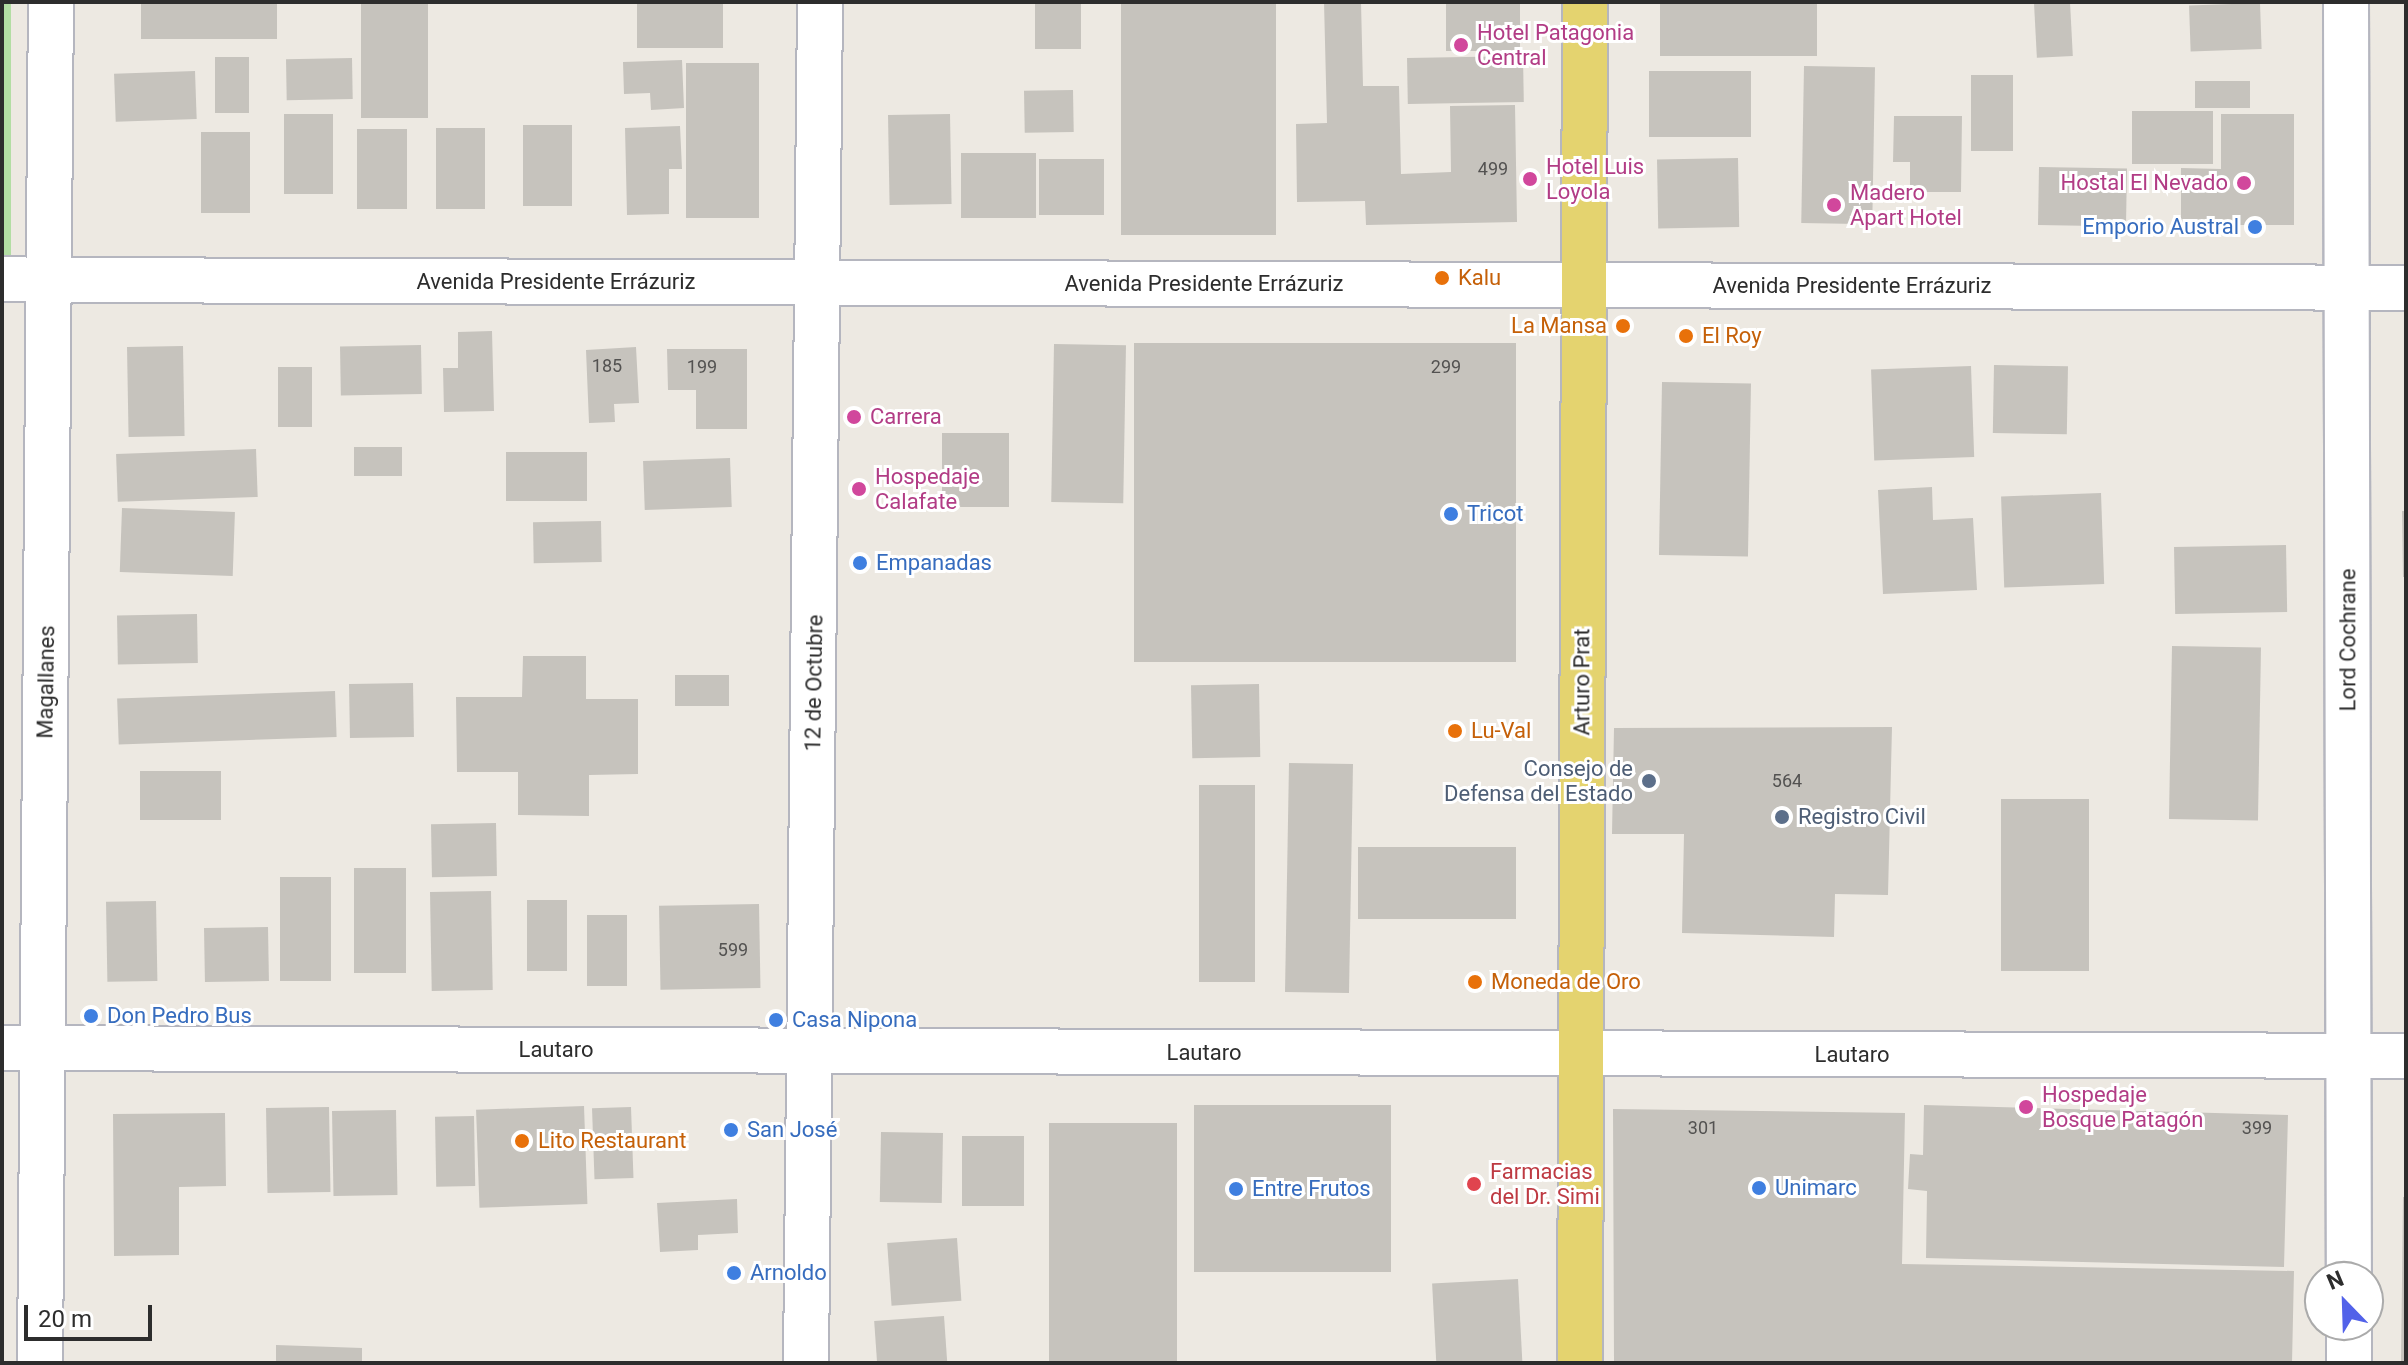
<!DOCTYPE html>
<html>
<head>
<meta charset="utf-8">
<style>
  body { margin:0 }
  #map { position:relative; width:2408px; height:1365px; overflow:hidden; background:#ede9e2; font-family:Roboto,sans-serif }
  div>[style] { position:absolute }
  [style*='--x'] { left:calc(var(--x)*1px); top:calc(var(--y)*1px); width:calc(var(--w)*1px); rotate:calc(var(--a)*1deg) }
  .green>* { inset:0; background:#b3dea4; transform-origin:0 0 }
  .building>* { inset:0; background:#c6c3bd; transform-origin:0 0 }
  .roads { filter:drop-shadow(2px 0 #b5b6bf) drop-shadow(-2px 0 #b5b6bf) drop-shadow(0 2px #b5b6bf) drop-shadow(0 -2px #b5b6bf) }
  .street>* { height:44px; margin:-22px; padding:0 22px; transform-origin:22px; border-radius:22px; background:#fff }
  .secondary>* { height:44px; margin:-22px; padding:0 22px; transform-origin:22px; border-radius:22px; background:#fff }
  .primary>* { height:44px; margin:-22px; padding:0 22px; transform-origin:22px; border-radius:22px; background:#e4d36f }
  .dots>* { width:22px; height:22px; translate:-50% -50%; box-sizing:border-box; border:4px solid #fff; border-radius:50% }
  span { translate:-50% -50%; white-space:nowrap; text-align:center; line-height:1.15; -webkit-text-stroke:6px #fff; paint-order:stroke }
  .number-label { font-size:18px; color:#535251 }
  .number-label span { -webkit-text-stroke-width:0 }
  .hotel-label { font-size:22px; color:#b23c85 }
  .left { translate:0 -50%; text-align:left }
  .right { translate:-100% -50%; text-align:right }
  .shop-label { font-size:22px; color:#366cbe }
  .food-label { font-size:22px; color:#c56008 }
  .street-label { font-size:22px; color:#2d2d2d }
  .service-label { font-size:22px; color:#4e5e75 }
  .health-label { font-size:22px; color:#be3a42 }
  .frame { position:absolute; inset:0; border:4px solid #2d2d2d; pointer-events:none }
  .north { position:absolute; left:2304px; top:1261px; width:80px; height:80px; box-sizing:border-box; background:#fff; border:2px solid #ababab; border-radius:50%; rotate:337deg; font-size:22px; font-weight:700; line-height:32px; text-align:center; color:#2d2d2d }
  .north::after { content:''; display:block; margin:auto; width:28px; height:36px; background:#5262e9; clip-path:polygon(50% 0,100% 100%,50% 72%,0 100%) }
  .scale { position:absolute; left:24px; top:1305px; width:128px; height:36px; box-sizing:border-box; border:4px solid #2d2d2d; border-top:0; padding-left:10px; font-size:24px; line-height:28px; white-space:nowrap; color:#2d2d2d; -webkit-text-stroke:6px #fff; paint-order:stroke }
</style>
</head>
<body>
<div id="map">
  <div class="green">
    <i style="left:2px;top:2px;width:9px;height:269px"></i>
  </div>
  <div class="building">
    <i style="left:141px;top:2px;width:136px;height:37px"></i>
    <i style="left:361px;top:2px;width:67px;height:116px"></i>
    <i style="left:637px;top:2px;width:86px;height:46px"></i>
    <i style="left:1035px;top:2px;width:46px;height:47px"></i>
    <i style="left:1121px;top:2px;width:155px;height:233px"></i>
    <i style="clip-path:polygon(1324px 2px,1361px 2px,1363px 86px,1399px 86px,1401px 174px,1451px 172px,1450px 106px,1515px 105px,1517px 222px,1366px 225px,1365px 201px,1297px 202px,1296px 124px,1327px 123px)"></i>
    <i style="left:1446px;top:2px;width:74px;height:49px"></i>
    <i style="left:1660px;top:2px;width:157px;height:54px"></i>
    <i style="left:2070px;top:2px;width:54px;height:36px;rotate:87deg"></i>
    <i style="left:2260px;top:3px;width:46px;height:71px;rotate:88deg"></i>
    <i style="left:1523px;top:56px;width:46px;height:116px;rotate:89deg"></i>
    <i style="left:249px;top:57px;width:56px;height:34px;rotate:90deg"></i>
    <i style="left:352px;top:58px;width:41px;height:66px;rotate:89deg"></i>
    <i style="clip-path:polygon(682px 60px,684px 108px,651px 110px,650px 93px,624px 94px,623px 62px)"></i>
    <i style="left:686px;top:63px;width:73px;height:155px"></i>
    <i style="left:1804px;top:66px;width:71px;height:157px;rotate:1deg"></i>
    <i style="left:195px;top:71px;width:48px;height:81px;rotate:88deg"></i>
    <i style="left:1649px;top:71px;width:102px;height:66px"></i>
    <i style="left:1971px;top:75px;width:42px;height:76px"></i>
    <i style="left:2250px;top:81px;width:27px;height:55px;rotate:90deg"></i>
    <i style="left:1073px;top:90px;width:42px;height:49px;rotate:89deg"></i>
    <i style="left:2132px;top:111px;width:81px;height:53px"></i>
    <i style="left:284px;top:114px;width:49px;height:80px"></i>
    <i style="left:950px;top:114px;width:90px;height:62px;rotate:89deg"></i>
    <i style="clip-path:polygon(2221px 114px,2294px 114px,2294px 225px,2181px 225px,2181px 168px,2221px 169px)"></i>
    <i style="clip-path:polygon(1894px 116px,1962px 116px,1961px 192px,1910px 192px,1910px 162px,1893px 162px)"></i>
    <i style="left:572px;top:125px;width:81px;height:49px;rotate:90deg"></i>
    <i style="clip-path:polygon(680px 126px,682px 169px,669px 169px,669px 214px,627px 215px,625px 128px)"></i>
    <i style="left:485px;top:128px;width:81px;height:49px;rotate:90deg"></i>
    <i style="left:357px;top:129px;width:50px;height:80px"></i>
    <i style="left:201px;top:132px;width:49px;height:81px"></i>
    <i style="left:1036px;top:153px;width:65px;height:75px;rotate:90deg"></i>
    <i style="left:1738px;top:158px;width:69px;height:81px;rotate:89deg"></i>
    <i style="left:1104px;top:159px;width:56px;height:65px;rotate:90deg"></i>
    <i style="left:2039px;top:167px;width:88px;height:58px;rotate:1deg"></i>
    <i style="clip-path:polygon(492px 331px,494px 411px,444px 412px,443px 368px,458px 368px,458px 332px)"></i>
    <i style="left:1134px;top:343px;width:382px;height:319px"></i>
    <i style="left:1054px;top:344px;width:72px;height:158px;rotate:1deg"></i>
    <i style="left:421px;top:345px;width:49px;height:81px;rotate:89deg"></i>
    <i style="left:183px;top:346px;width:90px;height:56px;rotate:89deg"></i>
    <i style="clip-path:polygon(636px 347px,639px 403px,614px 404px,615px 422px,589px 423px,586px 350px)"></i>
    <i style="clip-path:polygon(667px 349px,747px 349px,747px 429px,696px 429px,696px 390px,668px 390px)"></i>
    <i style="left:1994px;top:365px;width:74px;height:68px;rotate:1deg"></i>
    <i style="left:1971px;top:366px;width:91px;height:100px;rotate:88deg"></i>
    <i style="left:278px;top:367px;width:34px;height:60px"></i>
    <i style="left:1662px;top:382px;width:89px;height:173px;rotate:1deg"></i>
    <i style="left:942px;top:433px;width:67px;height:74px"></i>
    <i style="left:402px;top:447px;width:29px;height:48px;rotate:90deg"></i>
    <i style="left:256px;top:449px;width:48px;height:140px;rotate:88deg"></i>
    <i style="left:587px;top:452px;width:49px;height:81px;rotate:90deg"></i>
    <i style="left:730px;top:458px;width:49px;height:87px;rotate:88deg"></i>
    <i style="clip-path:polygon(1932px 487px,1933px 520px,1973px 518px,1977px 590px,1883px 594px,1878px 490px)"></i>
    <i style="left:2101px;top:493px;width:91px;height:100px;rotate:88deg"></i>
    <i style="left:122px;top:508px;width:113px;height:64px;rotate:2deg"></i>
    <i style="clip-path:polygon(2402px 511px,2406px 511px,2406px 577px,2403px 577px)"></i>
    <i style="left:601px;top:521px;width:41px;height:68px;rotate:89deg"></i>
    <i style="left:2286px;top:545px;width:67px;height:112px;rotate:89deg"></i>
    <i style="left:197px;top:614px;width:49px;height:80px;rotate:89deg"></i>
    <i style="left:2172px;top:646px;width:89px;height:173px;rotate:1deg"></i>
    <i style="clip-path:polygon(523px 656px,586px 656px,586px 699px,638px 699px,638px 774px,589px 775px,589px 816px,518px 815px,518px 772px,457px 772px,456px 697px,522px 697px)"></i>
    <i style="left:675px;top:675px;width:54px;height:31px"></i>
    <i style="left:413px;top:683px;width:54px;height:64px;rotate:89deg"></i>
    <i style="left:1259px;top:684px;width:73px;height:68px;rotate:89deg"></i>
    <i style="left:335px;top:691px;width:46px;height:218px;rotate:88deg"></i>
    <i style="clip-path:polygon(1892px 727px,1888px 895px,1835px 894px,1834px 937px,1682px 933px,1684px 834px,1612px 834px,1614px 728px)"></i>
    <i style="left:1289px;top:763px;width:64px;height:229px;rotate:1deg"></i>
    <i style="left:221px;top:771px;width:49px;height:81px;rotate:90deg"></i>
    <i style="left:1199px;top:785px;width:56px;height:197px"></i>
    <i style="left:2001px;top:799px;width:88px;height:172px"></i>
    <i style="left:496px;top:823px;width:53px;height:65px;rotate:89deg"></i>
    <i style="left:1516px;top:847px;width:72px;height:158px;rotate:90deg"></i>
    <i style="left:354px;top:868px;width:52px;height:105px"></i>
    <i style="left:280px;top:877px;width:51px;height:104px"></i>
    <i style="left:491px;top:891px;width:99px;height:61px;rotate:89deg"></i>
    <i style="left:527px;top:900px;width:40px;height:71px"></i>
    <i style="left:156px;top:901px;width:80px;height:50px;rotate:89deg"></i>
    <i style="left:759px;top:904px;width:84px;height:100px;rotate:89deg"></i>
    <i style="left:587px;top:915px;width:40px;height:71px"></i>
    <i style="left:268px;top:927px;width:54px;height:64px;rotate:89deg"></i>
    <i style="left:1391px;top:1105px;width:167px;height:197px;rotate:90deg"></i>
    <i style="clip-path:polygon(1924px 1105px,2288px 1115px,2284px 1267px,1926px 1258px,1927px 1191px,1908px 1189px,1910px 1154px,1923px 1155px)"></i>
    <i style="left:584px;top:1106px;width:98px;height:108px;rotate:88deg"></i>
    <i style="left:329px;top:1107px;width:85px;height:63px;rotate:89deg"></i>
    <i style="left:631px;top:1107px;width:71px;height:39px;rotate:88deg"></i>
    <i style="clip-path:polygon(1613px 1109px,1905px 1113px,1902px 1264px,2294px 1271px,2292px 1363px,1614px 1363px)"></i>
    <i style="left:396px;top:1110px;width:85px;height:64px;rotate:89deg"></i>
    <i style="clip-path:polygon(225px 1113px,226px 1186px,179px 1187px,179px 1255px,114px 1256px,113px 1114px)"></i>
    <i style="left:474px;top:1116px;width:70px;height:39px;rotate:89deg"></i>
    <i style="left:1049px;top:1123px;width:128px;height:240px"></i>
    <i style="left:881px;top:1132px;width:62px;height:70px;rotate:1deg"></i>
    <i style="left:962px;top:1136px;width:62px;height:70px"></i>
    <i style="clip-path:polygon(2403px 1197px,2406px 1197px,2406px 1363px,2401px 1363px)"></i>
    <i style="clip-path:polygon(737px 1199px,738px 1233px,698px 1235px,698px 1250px,660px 1252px,657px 1203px)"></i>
    <i style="left:957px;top:1238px;width:63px;height:70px;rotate:86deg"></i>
    <i style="left:1518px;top:1279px;width:84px;height:86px;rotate:87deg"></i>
    <i style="left:944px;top:1316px;width:47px;height:70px;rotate:86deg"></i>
    <i style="clip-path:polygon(276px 1345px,362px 1348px,362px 1363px,276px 1363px)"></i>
  </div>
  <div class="roads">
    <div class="street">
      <i style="--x:2;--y:279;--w:49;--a:1.2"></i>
      <i style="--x:2;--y:1048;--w:2404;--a:0.19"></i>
      <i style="--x:806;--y:1363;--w:1361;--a:-89.41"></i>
    </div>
    <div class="secondary">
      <i style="--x:2346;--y:2;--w:1275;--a:89.87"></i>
      <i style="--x:51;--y:280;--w:2355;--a:0.19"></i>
      <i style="--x:40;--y:1363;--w:1361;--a:-89.54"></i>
      <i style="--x:2349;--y:1363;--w:38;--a:-90"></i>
    </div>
    <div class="primary">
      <i style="--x:1580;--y:1363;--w:1361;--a:-89.79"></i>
    </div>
  </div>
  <div class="dots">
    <i style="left:1461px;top:45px;background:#d1479c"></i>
    <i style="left:1530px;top:179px;background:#d1479c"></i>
    <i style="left:2244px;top:183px;background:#d1479c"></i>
    <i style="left:1834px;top:205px;background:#d1479c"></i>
    <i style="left:2255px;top:227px;background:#3f7fe0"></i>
    <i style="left:1442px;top:278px;background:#e8710a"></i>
    <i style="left:1623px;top:326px;background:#e8710a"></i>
    <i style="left:1686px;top:336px;background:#e8710a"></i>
    <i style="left:854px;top:417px;background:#d1479c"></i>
    <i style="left:859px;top:489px;background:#d1479c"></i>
    <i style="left:1451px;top:514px;background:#3f7fe0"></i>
    <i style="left:860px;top:563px;background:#3f7fe0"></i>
    <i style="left:1455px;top:731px;background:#e8710a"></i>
    <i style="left:1649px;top:781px;background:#5c6f8a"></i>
    <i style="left:1782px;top:817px;background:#5c6f8a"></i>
    <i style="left:1475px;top:982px;background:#e8710a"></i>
    <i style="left:91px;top:1016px;background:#3f7fe0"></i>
    <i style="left:776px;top:1020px;background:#3f7fe0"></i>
    <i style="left:2026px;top:1107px;background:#d1479c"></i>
    <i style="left:731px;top:1130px;background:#3f7fe0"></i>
    <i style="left:522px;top:1141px;background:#e8710a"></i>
    <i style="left:1474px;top:1184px;background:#e0444e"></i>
    <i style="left:1759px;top:1188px;background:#3f7fe0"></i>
    <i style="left:1236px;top:1189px;background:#3f7fe0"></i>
    <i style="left:734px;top:1273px;background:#3f7fe0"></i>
  </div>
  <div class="number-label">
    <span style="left:1493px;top:169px">499</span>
    <span style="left:607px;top:366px">185</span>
    <span style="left:702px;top:367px">199</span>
    <span style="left:1446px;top:367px">299</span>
    <span style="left:1787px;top:781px">564</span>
    <span style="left:733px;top:950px">599</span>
    <span style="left:1703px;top:1128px">301</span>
    <span style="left:2257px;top:1128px">399</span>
  </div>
  <div class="hotel-label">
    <span class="left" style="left:1477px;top:45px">Hotel Patagonia<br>Central</span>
    <span class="left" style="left:1546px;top:179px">Hotel Luis<br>Loyola</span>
    <span class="right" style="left:2228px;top:183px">Hostal El Nevado</span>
    <span class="left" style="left:1850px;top:205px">Madero<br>Apart Hotel</span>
    <span class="left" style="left:870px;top:417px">Carrera</span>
    <span class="left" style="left:875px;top:489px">Hospedaje<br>Calafate</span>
    <span class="left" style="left:2042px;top:1107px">Hospedaje<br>Bosque Patagón</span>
  </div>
  <div class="shop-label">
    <span class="right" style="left:2239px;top:227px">Emporio Austral</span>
    <span class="left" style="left:1467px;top:514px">Tricot</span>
    <span class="left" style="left:876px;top:563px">Empanadas</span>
    <span class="left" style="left:107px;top:1016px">Don Pedro Bus</span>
    <span class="left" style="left:792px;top:1020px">Casa Nipona</span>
    <span class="left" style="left:747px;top:1130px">San José</span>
    <span class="left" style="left:1775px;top:1188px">Unimarc</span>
    <span class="left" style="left:1252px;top:1189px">Entre Frutos</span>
    <span class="left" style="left:750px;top:1273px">Arnoldo</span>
  </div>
  <div class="food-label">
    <span class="left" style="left:1458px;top:278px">Kalu</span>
    <span class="right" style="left:1607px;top:326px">La Mansa</span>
    <span class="left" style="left:1702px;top:336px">El Roy</span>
    <span class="left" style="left:1471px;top:731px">Lu-Val</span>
    <span class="left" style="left:1491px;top:982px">Moneda de Oro</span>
    <span class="left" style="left:538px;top:1141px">Lito Restaurant</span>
  </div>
  <div class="street-label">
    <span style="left:556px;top:282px">Avenida Presidente Errázuriz</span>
    <span style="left:1204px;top:284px">Avenida Presidente Errázuriz</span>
    <span style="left:1852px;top:286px">Avenida Presidente Errázuriz</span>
    <span style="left:2348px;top:640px;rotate:-90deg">Lord Cochrane</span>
    <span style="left:46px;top:682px;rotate:-89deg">Magallanes</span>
    <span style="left:1582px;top:682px;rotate:-90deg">Arturo Prat</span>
    <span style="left:814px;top:683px;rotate:-89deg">12 de Octubre</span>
    <span style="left:556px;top:1050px">Lautaro</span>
    <span style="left:1204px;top:1053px">Lautaro</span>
    <span style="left:1852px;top:1055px">Lautaro</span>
  </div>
  <div class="service-label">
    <span class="right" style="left:1633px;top:781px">Consejo de<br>Defensa del Estado</span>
    <span class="left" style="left:1798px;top:817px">Registro Civil</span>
  </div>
  <div class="health-label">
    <span class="left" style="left:1490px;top:1184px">Farmacias<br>del Dr. Simi</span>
  </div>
  <div class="frame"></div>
  <div class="north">N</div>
  <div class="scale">20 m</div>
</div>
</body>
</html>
